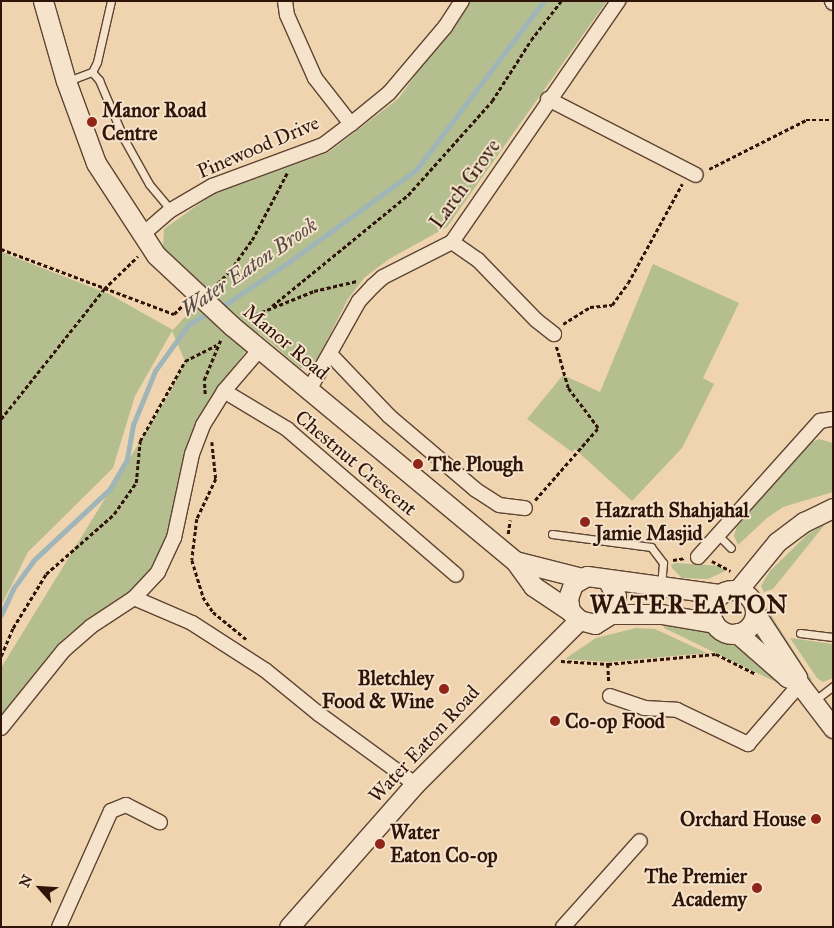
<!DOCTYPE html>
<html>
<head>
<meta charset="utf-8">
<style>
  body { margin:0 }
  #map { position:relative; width:834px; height:928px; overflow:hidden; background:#efd4af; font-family:"IM FELL Great Primer",serif }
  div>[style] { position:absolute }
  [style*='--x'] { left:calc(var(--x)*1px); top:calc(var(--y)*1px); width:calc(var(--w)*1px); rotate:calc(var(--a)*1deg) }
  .green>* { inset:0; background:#b4be8f }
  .stream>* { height:4.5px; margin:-2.25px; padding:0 2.25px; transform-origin:2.25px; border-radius:2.25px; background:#a0b5b7 }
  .path>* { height:2.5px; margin-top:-1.25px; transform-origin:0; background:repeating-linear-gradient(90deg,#2f1409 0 4px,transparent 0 6.5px) }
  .roads { filter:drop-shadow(1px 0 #5f4432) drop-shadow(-1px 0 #5f4432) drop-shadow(0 1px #5f4432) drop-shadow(0 -1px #5f4432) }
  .lane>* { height:7px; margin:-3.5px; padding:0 3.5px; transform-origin:3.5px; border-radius:3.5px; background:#f5e3cb }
  .street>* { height:14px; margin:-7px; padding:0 7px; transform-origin:7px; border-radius:7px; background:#f5e3cb }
  .secondary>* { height:19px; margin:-9.5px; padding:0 9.5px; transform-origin:9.5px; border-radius:9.5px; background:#f5e3cb }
  .secondary>.ring { margin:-9.5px; padding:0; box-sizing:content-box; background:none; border:19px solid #f5e3cb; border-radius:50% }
  .dots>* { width:14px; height:14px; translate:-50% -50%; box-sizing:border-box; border:2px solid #f5e3cb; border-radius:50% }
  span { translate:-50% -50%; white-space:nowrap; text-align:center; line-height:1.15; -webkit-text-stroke:4px #f5e3cb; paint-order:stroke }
  .poi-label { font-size:20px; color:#2f1409; font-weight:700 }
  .left { translate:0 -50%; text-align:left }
  .right { translate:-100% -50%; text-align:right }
  .street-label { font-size:20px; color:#2f1409 }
  .water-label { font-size:21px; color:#574c46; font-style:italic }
  .district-label { font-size:25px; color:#2f1409; font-weight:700; letter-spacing:1px }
  .frame { position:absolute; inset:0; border:2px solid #2f1409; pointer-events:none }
  .north { position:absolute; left:15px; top:863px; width:50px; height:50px; -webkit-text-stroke:4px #f5e3cb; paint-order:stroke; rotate:296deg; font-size:14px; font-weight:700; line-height:20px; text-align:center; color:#2f1409 }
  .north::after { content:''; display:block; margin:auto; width:18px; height:22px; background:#2f1409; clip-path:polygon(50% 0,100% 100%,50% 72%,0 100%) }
</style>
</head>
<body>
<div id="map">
  <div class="green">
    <i style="clip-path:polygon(468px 1px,607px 1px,447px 227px,389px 259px,364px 278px,348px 299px,318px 358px,309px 366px,300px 368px,259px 333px,203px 409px,189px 440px,167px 535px,148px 574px,130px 593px,69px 634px,1px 718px,1px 668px,171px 391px,185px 361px,172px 331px,135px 396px,113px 468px,28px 552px,1px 606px,1px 252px,109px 294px,173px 330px,201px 299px,163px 247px,164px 229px,213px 194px,329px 152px,399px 98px)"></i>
    <i style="clip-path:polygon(653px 264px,739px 303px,703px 378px,714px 384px,682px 448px,632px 501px,575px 449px,572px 452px,527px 419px,563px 375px,600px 392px)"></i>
    <i style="clip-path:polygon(819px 439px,833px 443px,833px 492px,783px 507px,767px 518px,738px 545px,734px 536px,737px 525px,808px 444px)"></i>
    <i style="clip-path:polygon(826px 523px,773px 589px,764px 592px,761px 586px,770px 571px,808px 534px)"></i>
    <i style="clip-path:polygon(676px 563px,719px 566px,725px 571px,708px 579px,682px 578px,672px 568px,671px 565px)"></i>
    <i style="clip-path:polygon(761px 599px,812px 680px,810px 682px,792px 662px,760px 608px)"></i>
    <i style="clip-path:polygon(665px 624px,701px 630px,731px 643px,770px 672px,779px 680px,778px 683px,664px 628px)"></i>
    <i style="clip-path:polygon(636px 628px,655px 629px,707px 653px,608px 662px,565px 659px,596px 638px)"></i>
    <i style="clip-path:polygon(790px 638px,833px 644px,833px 678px,823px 682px,817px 678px)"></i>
  </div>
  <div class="stream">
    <i style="--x:220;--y:308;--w:83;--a:-33.7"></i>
    <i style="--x:289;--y:262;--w:157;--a:-35.9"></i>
    <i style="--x:416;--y:170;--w:212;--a:-52.9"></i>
    <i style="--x:1;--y:615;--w:29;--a:-65"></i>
    <i style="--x:13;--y:589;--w:34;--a:-54"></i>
    <i style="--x:33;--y:561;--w:105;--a:-43.1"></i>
    <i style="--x:110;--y:489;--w:34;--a:-60"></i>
    <i style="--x:127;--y:459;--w:35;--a:-80"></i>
    <i style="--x:133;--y:425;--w:58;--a:-67.8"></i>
    <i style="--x:155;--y:371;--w:58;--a:-54.1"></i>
    <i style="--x:189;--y:324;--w:25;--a:-29"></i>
  </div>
  <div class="path">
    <i style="--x:709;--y:169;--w:109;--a:-26.8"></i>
    <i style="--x:806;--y:120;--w:27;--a:0"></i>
    <i style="--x:1;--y:249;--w:185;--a:20.6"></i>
    <i style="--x:174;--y:314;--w:16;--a:-45"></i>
    <i style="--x:213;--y:288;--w:24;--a:-45"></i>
    <i style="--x:230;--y:271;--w:38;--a:-55"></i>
    <i style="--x:252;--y:240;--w:76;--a:-62.4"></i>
    <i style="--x:272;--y:306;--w:176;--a:-39.2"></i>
    <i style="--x:408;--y:195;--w:126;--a:-48.2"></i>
    <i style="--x:492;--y:101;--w:72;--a:-57.4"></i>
    <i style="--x:531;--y:40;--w:49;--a:-52.4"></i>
    <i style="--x:249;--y:317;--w:70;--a:-21.8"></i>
    <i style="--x:314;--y:291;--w:44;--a:-13.1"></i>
    <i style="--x:563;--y:324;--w:32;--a:-32"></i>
    <i style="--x:590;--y:307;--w:22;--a:-5"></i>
    <i style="--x:612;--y:305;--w:27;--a:-54"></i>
    <i style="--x:628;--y:283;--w:113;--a:-61.4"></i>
    <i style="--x:205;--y:394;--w:14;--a:-94"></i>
    <i style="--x:204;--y:380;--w:44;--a:-67.5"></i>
    <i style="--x:1;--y:419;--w:166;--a:-51.6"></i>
    <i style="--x:104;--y:289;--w:47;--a:-44.1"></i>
    <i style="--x:212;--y:442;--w:37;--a:84"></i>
    <i style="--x:216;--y:479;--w:44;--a:115.4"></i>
    <i style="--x:197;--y:519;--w:41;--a:97"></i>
    <i style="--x:192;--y:560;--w:39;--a:73"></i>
    <i style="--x:203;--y:597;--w:18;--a:56"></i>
    <i style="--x:213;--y:612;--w:43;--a:39.3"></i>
    <i style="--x:535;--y:500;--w:96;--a:-48.8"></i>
    <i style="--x:598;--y:428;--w:50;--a:-126.9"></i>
    <i style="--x:568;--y:388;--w:44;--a:-105.9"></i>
    <i style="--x:508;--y:534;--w:14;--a:-82"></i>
    <i style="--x:673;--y:560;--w:12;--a:-9"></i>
    <i style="--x:712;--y:561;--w:21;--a:28"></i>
    <i style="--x:1;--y:656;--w:30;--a:-67"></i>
    <i style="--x:13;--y:628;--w:63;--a:-58.6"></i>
    <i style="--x:46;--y:574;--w:91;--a:-41.4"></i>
    <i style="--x:114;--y:514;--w:38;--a:-55"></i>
    <i style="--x:136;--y:483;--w:42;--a:-84.6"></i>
    <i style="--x:140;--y:441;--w:92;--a:-60.6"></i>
    <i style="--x:185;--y:361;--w:35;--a:-27"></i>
    <i style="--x:561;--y:661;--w:47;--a:3.7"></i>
    <i style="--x:608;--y:664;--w:18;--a:87"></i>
    <i style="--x:608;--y:664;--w:108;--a:-5.3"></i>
    <i style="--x:716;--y:654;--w:45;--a:26.6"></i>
  </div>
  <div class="roads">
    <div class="lane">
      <i style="--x:92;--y:72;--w:11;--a:49"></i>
      <i style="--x:99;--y:80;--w:64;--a:67"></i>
      <i style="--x:124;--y:139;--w:51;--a:60.9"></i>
      <i style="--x:149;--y:184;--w:34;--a:50"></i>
      <i style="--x:68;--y:81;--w:26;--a:-21"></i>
      <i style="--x:92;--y:72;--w:11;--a:-63"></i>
      <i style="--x:97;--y:62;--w:63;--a:-77.1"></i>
      <i style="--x:552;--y:534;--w:100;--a:7.5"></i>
      <i style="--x:651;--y:547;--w:20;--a:53"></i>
      <i style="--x:663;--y:563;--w:21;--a:95"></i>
      <i style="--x:718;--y:535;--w:18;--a:45"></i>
      <i style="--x:800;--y:633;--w:33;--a:7"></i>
      <i style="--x:814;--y:701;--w:24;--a:-38"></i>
    </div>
    <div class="street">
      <i style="--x:285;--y:1;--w:14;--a:82"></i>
      <i style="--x:287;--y:15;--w:69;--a:66"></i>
      <i style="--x:315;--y:78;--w:58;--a:52"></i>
      <i style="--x:832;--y:1;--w:2;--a:63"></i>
      <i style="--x:548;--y:99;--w:166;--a:27.2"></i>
      <i style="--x:143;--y:234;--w:37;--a:-41"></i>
      <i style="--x:171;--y:210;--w:48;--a:-30.3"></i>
      <i style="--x:212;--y:186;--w:118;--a:-20.3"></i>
      <i style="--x:323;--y:145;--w:35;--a:-37"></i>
      <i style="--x:351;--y:124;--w:49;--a:-39.2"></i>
      <i style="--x:389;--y:93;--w:87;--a:-49.7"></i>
      <i style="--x:445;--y:27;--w:31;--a:-57"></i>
      <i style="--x:452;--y:242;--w:32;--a:35"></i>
      <i style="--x:478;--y:260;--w:83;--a:46"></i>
      <i style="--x:536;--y:320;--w:23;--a:38"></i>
      <i style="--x:331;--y:355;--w:84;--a:46.4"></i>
      <i style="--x:389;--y:416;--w:114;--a:40.4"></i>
      <i style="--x:476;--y:490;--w:27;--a:33"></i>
      <i style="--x:499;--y:505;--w:26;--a:7"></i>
      <i style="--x:309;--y:390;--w:102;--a:-60.7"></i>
      <i style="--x:359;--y:301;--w:21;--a:-47"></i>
      <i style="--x:373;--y:286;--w:13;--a:-42"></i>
      <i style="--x:383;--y:277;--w:77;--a:-26.9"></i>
      <i style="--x:452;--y:242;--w:293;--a:-55.4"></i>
      <i style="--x:224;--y:391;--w:74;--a:31.1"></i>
      <i style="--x:287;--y:429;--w:223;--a:40.8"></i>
      <i style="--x:698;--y:557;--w:183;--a:-48.1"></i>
      <i style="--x:820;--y:421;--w:11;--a:-10"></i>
      <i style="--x:134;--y:598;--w:63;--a:23.3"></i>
      <i style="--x:192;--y:623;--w:87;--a:32.8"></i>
      <i style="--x:265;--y:670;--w:70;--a:39.2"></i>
      <i style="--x:319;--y:714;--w:119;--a:36.1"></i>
      <i style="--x:610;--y:696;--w:36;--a:19"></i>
      <i style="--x:644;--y:708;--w:33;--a:3"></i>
      <i style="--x:677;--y:710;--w:79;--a:25.6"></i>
      <i style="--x:748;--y:744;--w:79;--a:-49.1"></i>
      <i style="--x:1;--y:728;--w:100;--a:-51.1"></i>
      <i style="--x:64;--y:650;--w:35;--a:-41"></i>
      <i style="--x:90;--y:627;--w:53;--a:-33.4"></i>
      <i style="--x:134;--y:598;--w:35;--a:-47"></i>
      <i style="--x:158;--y:572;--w:38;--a:-65"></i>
      <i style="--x:174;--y:538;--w:86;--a:-77.9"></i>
      <i style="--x:192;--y:454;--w:31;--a:-69"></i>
      <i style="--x:203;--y:425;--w:40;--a:-58"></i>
      <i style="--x:224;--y:391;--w:55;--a:-49.4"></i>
      <i style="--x:59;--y:927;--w:127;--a:-65.9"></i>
      <i style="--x:111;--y:811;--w:16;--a:-22"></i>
      <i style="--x:126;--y:805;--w:38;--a:27"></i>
      <i style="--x:563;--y:927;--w:115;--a:-48.2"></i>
    </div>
    <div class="secondary">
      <i style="--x:43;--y:1;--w:83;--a:74"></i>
      <i style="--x:66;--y:81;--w:87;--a:69.9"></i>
      <i style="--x:96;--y:163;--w:110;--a:56.9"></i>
      <i style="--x:156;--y:255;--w:104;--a:43.1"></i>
      <i style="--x:232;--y:326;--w:368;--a:39.7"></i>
      <i style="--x:515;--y:561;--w:69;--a:14.2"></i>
      <i style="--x:515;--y:561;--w:31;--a:54"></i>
      <i style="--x:533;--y:586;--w:45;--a:34"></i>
      <i style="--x:608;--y:581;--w:17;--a:62"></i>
      <i style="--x:616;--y:596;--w:19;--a:106"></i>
      <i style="--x:611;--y:614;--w:19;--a:148"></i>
      <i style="--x:595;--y:624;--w:16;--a:-166"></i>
      <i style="--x:579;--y:620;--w:13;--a:-135"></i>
      <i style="--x:570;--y:611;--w:13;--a:-99"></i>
      <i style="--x:568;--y:598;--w:15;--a:-70"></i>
      <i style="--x:573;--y:584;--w:16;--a:-30"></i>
      <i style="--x:587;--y:576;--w:135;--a:7.7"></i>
      <i class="ring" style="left:711px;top:590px;width:25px;height:25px"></i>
      <i style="--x:737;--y:591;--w:63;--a:-50.8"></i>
      <i style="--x:777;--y:542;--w:34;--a:-37"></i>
      <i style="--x:804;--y:522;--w:32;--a:-26"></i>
      <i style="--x:755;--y:613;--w:77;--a:56.7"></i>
      <i style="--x:611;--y:614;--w:50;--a:0"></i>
      <i style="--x:661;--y:614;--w:54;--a:9.6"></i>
      <i style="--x:737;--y:633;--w:67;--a:41.3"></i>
      <i style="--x:787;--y:677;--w:12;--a:24"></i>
      <i style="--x:798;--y:682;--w:58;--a:52.7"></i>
      <i style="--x:289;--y:927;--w:191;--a:-48.6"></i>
      <i style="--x:415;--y:784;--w:232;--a:-45"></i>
    </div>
  </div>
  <div class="dots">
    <i style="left:92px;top:122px;background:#8f2418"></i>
    <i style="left:418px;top:464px;background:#8f2418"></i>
    <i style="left:585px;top:522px;background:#8f2418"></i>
    <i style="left:444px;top:689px;background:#8f2418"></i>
    <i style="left:555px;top:721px;background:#8f2418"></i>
    <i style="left:816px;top:819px;background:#8f2418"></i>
    <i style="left:380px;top:844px;background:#8f2418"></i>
    <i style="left:757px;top:888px;background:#8f2418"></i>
  </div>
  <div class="poi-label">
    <span class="left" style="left:102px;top:122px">Manor Road<br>Centre</span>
    <span class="left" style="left:428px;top:464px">The Plough</span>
    <span class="left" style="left:595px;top:522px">Hazrath Shahjahal<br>Jamie Masjid</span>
    <span class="right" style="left:434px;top:690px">Bletchley<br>Food &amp; Wine</span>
    <span class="left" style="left:565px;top:721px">Co-op Food</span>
    <span class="right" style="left:806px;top:819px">Orchard House</span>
    <span class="left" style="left:390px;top:844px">Water<br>Eaton Co-op</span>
    <span class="right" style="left:747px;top:888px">The Premier<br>Academy</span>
  </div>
  <div class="street-label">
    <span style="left:258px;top:147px;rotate:-23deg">Pinewood Drive</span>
    <span style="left:465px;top:184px;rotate:-54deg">Larch Grove</span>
    <span style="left:286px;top:342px;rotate:40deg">Manor Road</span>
    <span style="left:356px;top:463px;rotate:40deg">Chestnut Crescent</span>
    <span style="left:424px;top:744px;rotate:-47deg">Water Eaton Road</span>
  </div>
  <div class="water-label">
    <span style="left:249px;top:267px;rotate:-34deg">Water Eaton Brook</span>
  </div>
  <div class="district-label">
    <span style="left:689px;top:605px">WATER EATON</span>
  </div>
  <div class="frame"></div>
  <div class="north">N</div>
</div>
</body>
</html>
